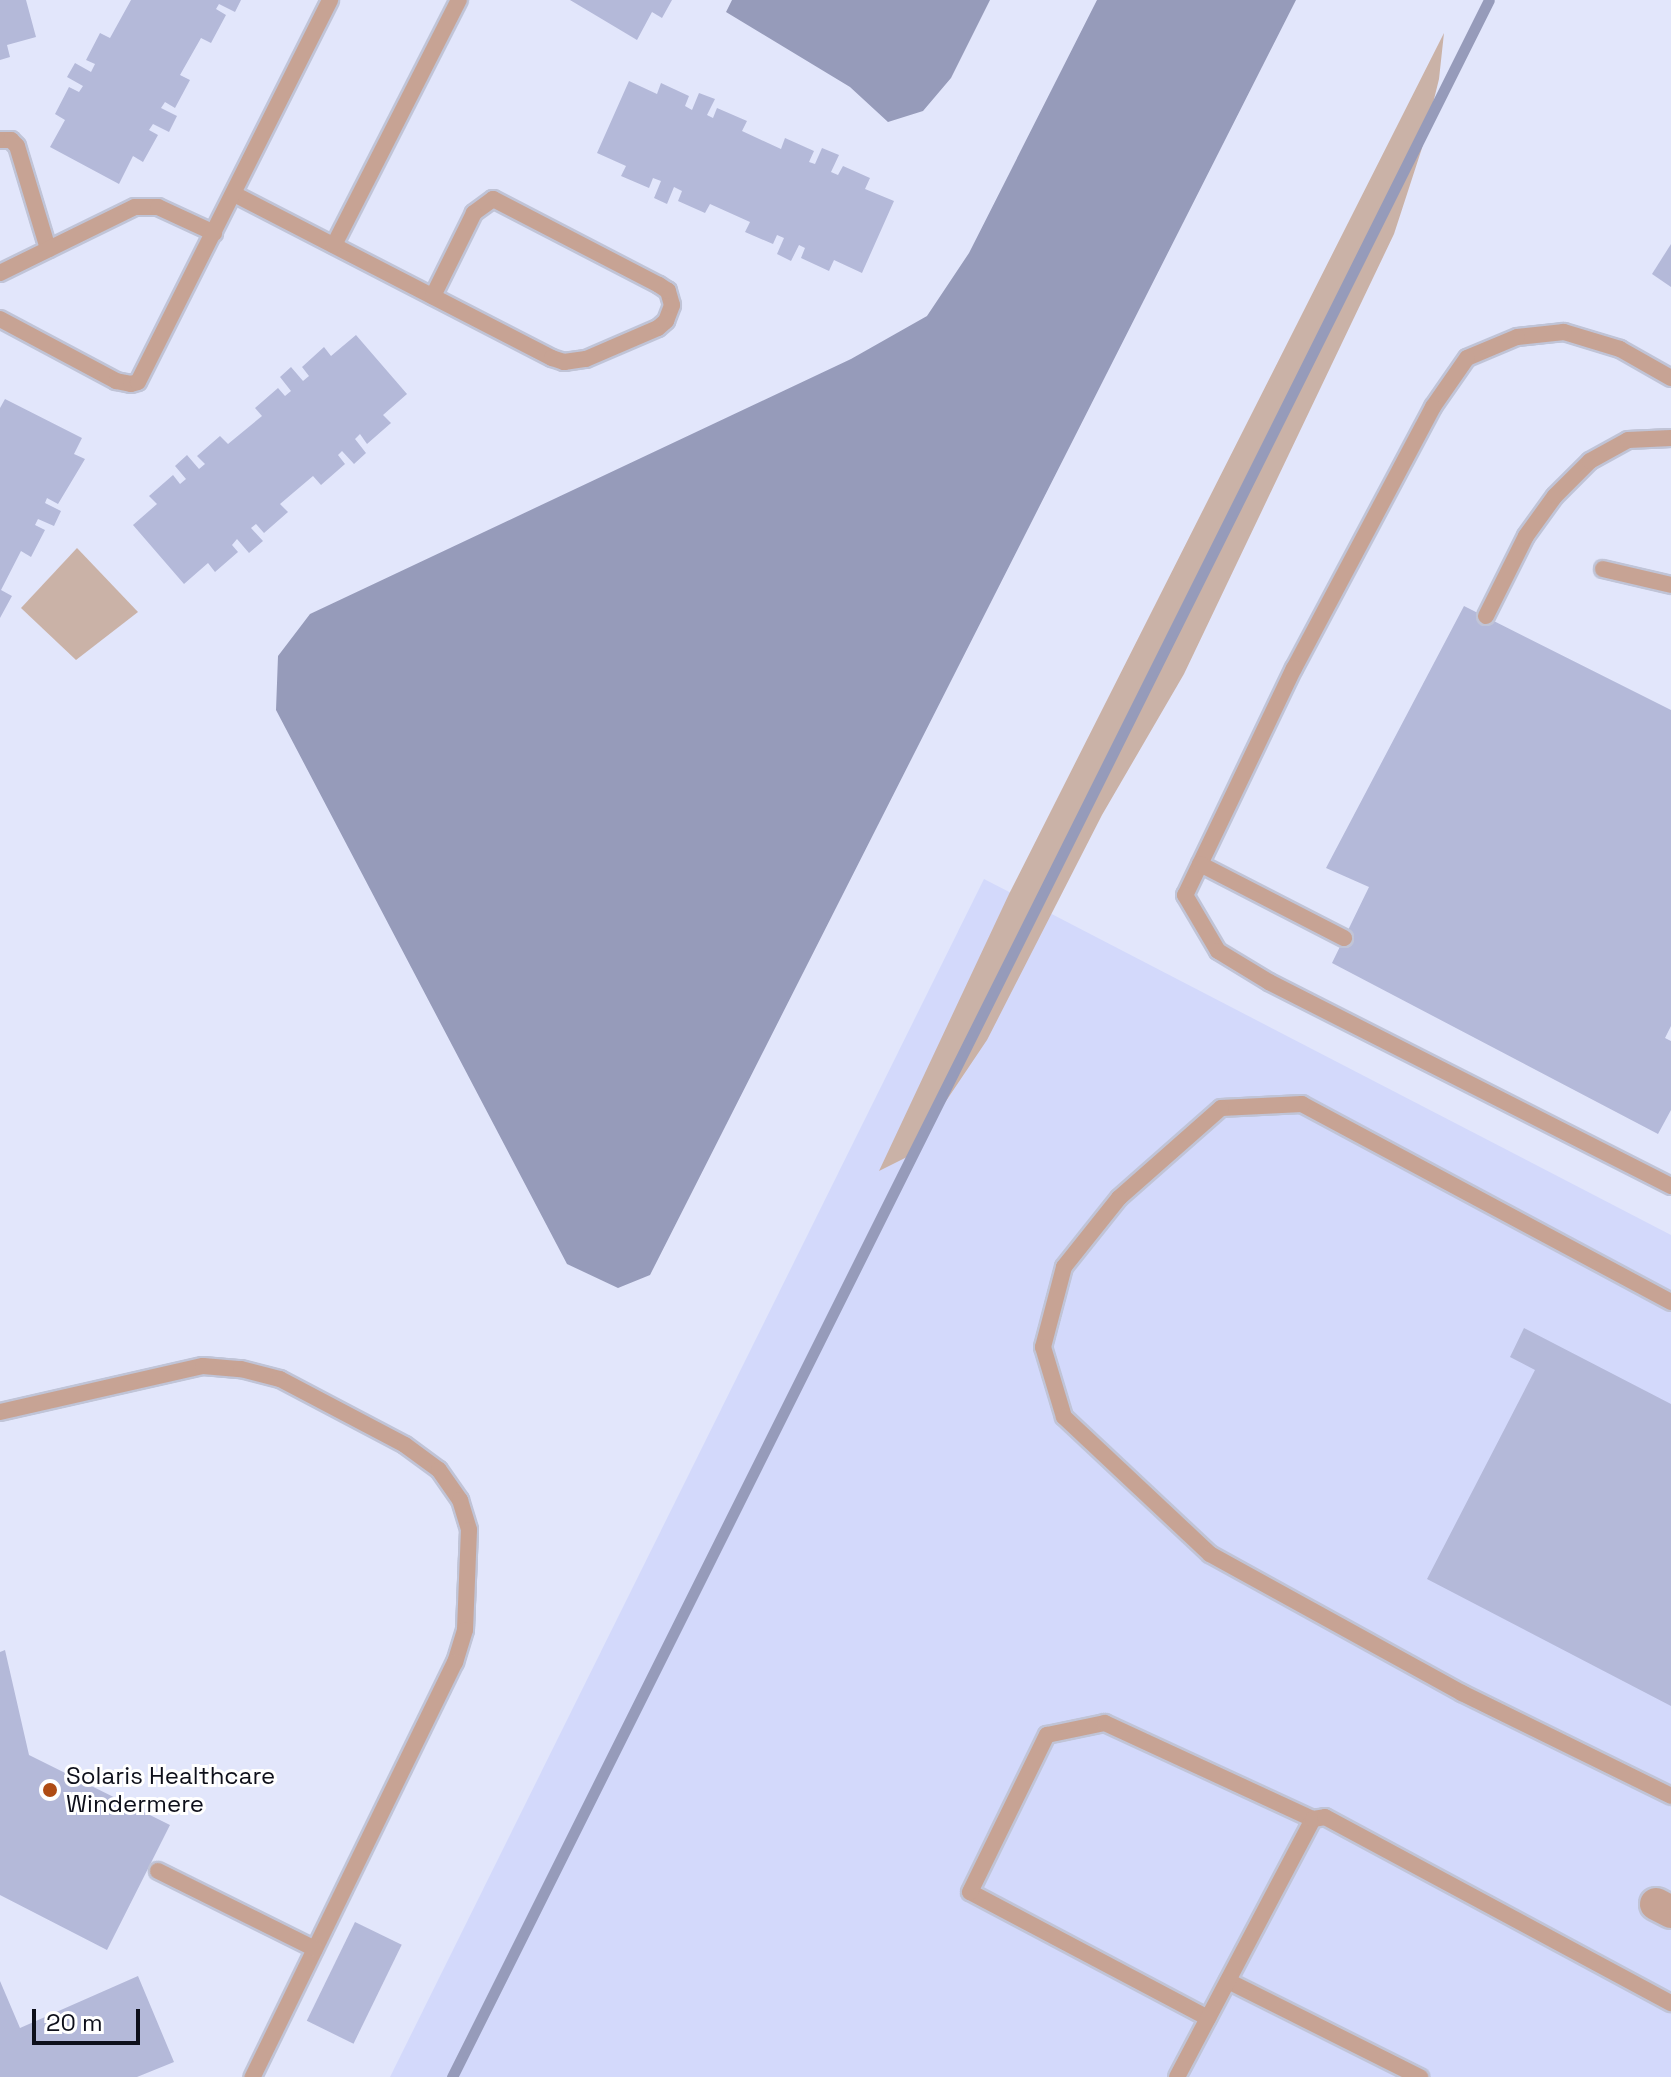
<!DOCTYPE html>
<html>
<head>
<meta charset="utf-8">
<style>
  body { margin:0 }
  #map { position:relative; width:1671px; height:2077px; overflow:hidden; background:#e2e6fb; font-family:"Space Grotesk",sans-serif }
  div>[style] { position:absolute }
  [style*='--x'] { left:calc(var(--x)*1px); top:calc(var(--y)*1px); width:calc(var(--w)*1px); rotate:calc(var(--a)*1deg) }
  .built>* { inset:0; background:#d3d9fb }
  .green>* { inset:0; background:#cab2a7 }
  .water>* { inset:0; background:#969bba }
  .stream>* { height:11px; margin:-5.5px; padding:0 5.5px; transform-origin:5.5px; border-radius:5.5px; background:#969bba }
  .building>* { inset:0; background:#b4b9d9; transform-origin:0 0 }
  .roads { filter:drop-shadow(2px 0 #c0c4d7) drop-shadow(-2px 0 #c0c4d7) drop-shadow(0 2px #c0c4d7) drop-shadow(0 -2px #c0c4d7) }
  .service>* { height:16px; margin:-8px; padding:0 8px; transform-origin:8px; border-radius:8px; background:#c7a394 }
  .minor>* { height:32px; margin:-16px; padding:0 16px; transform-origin:16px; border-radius:16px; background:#c7a394 }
  .dots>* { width:22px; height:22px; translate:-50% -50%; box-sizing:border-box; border:4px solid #fff; border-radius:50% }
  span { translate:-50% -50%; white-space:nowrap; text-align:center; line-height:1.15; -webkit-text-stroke:6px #fff; paint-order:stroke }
  .poi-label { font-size:24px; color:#0d0f1a }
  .left { translate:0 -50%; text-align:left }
  .scale { position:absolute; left:32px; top:2009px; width:108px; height:36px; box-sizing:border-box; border:4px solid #0d0f1a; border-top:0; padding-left:10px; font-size:24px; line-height:28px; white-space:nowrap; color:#0d0f1a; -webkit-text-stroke:6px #fff; paint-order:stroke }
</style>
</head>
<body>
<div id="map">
  <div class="built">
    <i style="clip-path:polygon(984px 879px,1671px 1235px,1671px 2077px,390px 2077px)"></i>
  </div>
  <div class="green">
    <i style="clip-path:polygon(1444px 33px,1439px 79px,1422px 148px,1394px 234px,1184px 674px,1102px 815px,987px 1040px,909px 1156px,879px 1171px,1009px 894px)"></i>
    <i style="clip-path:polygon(77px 548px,138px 612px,76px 660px,21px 608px)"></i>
  </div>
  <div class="water">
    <i style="clip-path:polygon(732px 0,990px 0,951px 78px,923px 111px,888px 122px,850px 87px,726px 12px)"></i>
    <i style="clip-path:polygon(1097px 0,1296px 0,650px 1275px,618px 1288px,567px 1264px,276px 710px,278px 656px,310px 614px,851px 359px,927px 316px,969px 253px)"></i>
  </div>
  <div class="stream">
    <i style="--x:452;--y:2077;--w:2321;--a:-63.47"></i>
  </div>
  <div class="building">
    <i style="clip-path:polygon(0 0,26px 0,36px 37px,7px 45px,10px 57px,0 60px)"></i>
    <i style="clip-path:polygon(131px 0,241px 0,235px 12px,219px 4px,216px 9px,226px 15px,211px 43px,201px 38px,180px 75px,190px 80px,175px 108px,165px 102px,161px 108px,177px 116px,169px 132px,153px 124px,149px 130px,158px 135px,143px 162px,133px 156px,119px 184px,50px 147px,65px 120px,55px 114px,69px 87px,79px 92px,83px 86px,67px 77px,75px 63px,91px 72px,95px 64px,86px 60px,100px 33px,110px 38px)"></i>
    <i style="clip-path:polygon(570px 0,672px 0,662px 18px,652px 12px,637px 40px)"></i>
    <i style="clip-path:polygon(629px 81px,657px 94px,661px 83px,689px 96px,685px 106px,692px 110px,699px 93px,715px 99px,707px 115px,713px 118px,717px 108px,747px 121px,742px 131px,781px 149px,785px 138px,814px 151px,809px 162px,815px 164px,822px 148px,839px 155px,831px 172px,838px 175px,843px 166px,870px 178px,865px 189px,894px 201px,862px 273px,834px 260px,829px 271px,801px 258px,805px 248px,799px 245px,791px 261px,777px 254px,784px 238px,777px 235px,773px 244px,745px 232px,750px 222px,710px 204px,705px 213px,678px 201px,682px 191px,674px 187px,667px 204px,654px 198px,661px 181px,653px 178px,649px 188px,621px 176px,626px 166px,597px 153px)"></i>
    <i style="clip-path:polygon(1671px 244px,1671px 287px,1652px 274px)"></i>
    <i style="clip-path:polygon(356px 335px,407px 394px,383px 415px,391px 423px,367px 444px,360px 434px,355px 439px,366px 453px,354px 464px,342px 451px,338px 455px,345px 464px,321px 485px,313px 476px,280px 504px,288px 512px,264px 533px,256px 524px,251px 528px,263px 541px,249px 553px,237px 539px,232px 545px,238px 552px,215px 572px,208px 563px,184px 584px,133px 525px,157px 504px,149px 496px,173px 475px,180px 484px,186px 479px,175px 466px,187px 455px,199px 469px,205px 464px,197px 456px,220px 436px,228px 444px,262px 416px,255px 408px,278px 388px,285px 396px,291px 391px,280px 377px,291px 367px,303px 381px,309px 376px,302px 367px,324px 347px,331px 356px)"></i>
    <i style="clip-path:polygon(5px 399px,82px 438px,74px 454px,85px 459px,58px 504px,47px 498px,45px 503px,61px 511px,54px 526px,38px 519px,35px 525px,45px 530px,31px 557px,21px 551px,1px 590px,12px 596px,0 618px,0 408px)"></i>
    <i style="clip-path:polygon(1464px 606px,1671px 710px,1671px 1026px,1665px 1038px,1671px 1041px,1671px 1110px,1658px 1134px,1332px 963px,1369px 887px,1326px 868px)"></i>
    <i style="clip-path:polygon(1524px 1328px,1671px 1404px,1671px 1706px,1427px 1579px,1535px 1370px,1510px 1357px)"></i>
    <i style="clip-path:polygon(5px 1650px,29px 1755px,170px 1825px,107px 1950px,0 1895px,0 1652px)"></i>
    <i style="left:355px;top:1922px;width:52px;height:110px;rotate:26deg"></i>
    <i style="clip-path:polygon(138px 1976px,174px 2062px,137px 2077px,0 2077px,0 1981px,20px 2028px)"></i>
  </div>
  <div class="roads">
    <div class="service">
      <i style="--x:0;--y:140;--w:11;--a:0"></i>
      <i style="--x:11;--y:140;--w:8;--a:45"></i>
      <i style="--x:17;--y:146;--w:108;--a:73.2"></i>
      <i style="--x:234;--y:194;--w:358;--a:27.3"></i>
      <i style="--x:552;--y:358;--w:13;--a:18"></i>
      <i style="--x:564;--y:362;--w:22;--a:-8"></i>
      <i style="--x:586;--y:359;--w:78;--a:-23.3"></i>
      <i style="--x:658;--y:328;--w:11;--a:-41"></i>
      <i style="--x:666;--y:321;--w:17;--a:-69"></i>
      <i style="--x:672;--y:305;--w:15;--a:-106"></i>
      <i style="--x:668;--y:291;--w:11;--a:-146"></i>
      <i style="--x:659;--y:285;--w:187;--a:-152.6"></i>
      <i style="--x:493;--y:199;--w:24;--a:144"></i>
      <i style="--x:474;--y:213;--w:93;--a:116.3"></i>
      <i style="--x:334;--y:245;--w:275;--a:-63"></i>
      <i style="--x:0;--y:273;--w:150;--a:-26.1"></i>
      <i style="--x:135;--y:207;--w:23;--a:0"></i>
      <i style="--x:158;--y:207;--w:62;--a:24.9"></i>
      <i style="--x:0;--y:319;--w:132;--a:28.1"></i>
      <i style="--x:116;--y:381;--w:15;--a:11"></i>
      <i style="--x:131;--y:384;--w:7;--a:-16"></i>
      <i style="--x:138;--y:382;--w:428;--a:-63.3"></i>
      <i style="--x:1671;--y:378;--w:59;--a:-150.4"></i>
      <i style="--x:1620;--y:349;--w:59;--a:-163.1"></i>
      <i style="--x:1564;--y:332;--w:47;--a:173.9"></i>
      <i style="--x:1517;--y:337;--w:54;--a:157.2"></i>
      <i style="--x:1467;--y:358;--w:60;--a:124.8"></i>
      <i style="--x:1433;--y:407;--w:296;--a:118"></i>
      <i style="--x:1294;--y:668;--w:252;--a:115.6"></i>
      <i style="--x:1185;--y:895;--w:65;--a:59.5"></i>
      <i style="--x:1218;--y:951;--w:60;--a:31.3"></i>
      <i style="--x:1269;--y:982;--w:451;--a:26.9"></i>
      <i style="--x:1603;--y:569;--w:70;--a:13.2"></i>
      <i style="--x:1486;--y:616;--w:89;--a:-63.4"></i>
      <i style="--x:1526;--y:536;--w:49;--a:-54.1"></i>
      <i style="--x:1555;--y:496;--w:49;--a:-45"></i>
      <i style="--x:1590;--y:461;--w:43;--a:-28.9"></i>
      <i style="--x:1628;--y:440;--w:43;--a:-2.7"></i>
      <i style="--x:1200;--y:864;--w:162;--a:27.2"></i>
      <i style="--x:1671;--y:1302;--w:419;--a:-151.8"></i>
      <i style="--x:1302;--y:1104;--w:81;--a:177.2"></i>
      <i style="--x:1221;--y:1108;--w:136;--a:138.6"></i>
      <i style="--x:1119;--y:1198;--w:88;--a:128.6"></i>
      <i style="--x:1064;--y:1267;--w:83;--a:104.7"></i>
      <i style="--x:1043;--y:1347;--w:73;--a:73.3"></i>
      <i style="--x:1064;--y:1417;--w:200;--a:43.2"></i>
      <i style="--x:1210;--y:1554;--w:288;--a:28.9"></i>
      <i style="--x:1462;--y:1693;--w:233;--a:26.2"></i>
      <i style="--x:0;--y:1412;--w:208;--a:-12.8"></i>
      <i style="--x:203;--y:1366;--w:38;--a:5"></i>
      <i style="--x:241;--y:1369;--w:40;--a:14.4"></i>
      <i style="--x:280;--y:1379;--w:141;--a:27.8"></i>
      <i style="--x:405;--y:1445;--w:42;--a:36.3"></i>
      <i style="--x:439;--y:1470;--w:37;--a:55"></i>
      <i style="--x:460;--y:1500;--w:31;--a:73"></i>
      <i style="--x:469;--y:1530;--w:100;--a:92.3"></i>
      <i style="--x:465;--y:1630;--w:34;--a:107"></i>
      <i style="--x:455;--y:1662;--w:462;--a:116"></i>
      <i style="--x:158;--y:1871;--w:175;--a:26.4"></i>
      <i style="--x:1228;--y:1981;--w:215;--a:26.6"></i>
      <i style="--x:1208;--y:2018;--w:269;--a:-152.1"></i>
      <i style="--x:970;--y:1892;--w:175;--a:-63.9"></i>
      <i style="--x:1047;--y:1735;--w:59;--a:-11.7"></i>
      <i style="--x:1105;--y:1723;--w:229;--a:24.8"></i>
      <i style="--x:1177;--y:2077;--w:292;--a:-62.2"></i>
      <i style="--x:1313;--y:1819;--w:12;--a:-9"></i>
      <i style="--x:1325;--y:1817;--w:393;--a:28.3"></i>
    </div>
    <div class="minor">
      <i style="--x:1656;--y:1904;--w:17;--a:28"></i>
    </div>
  </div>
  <div class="dots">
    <i style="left:50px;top:1790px;background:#af4c14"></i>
  </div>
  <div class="poi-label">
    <span class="left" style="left:66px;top:1790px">Solaris Healthcare<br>Windermere</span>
  </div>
  <div class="scale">20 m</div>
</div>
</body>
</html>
